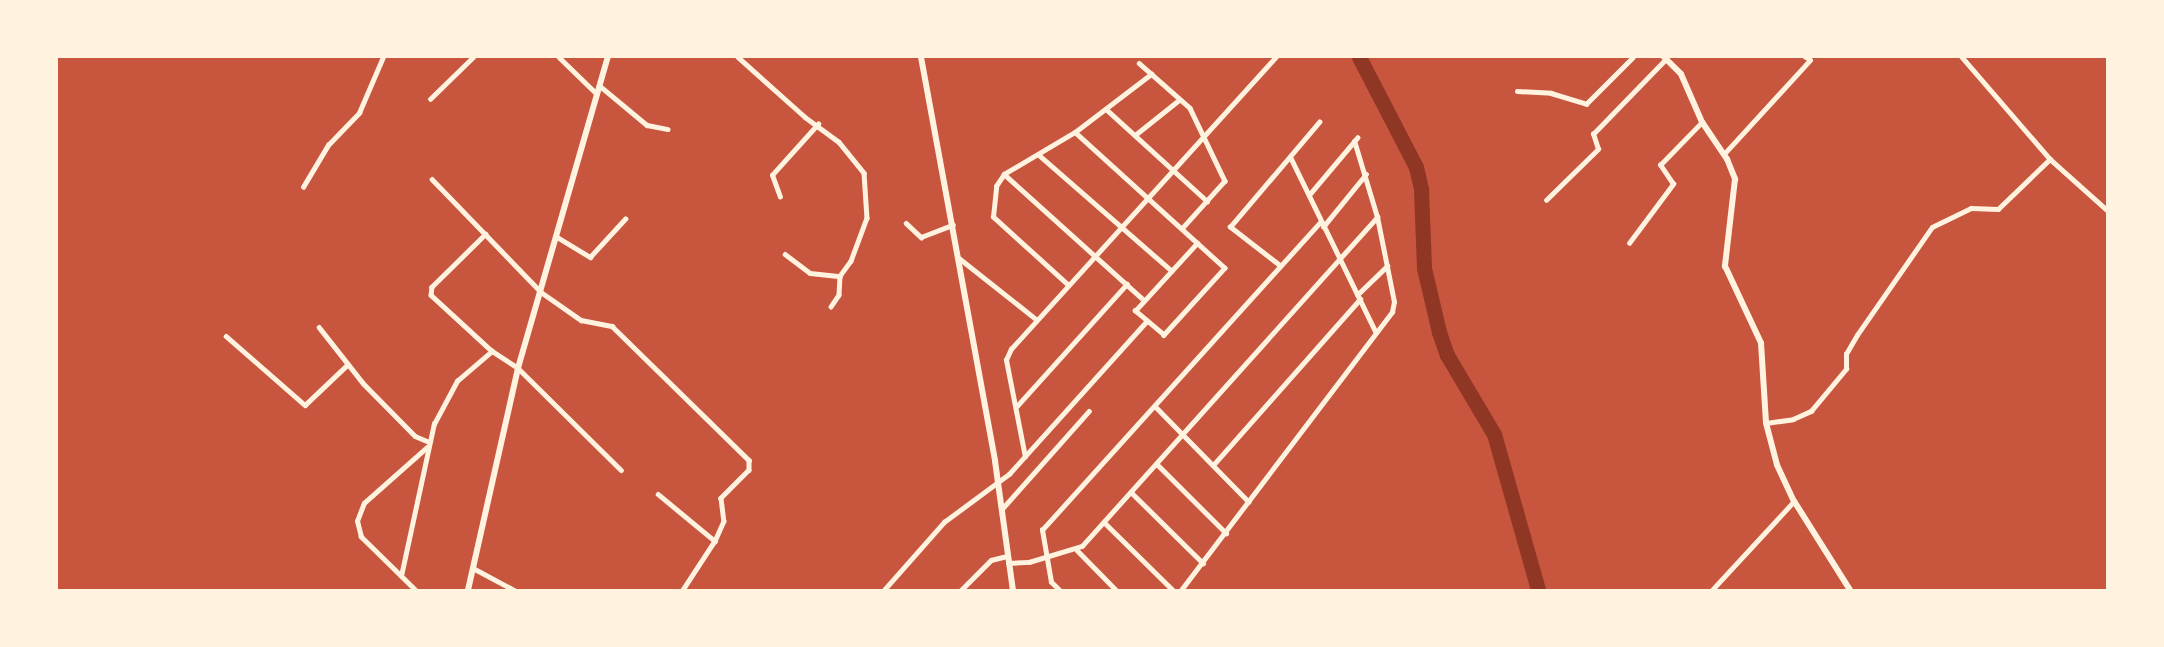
<!DOCTYPE html>
<html>
<head>
<meta charset="utf-8">
<style>
  body { margin:0 }
  #map { position:relative; width:2164px; height:647px; overflow:hidden; background:#c8553d; font-family:Jost,sans-serif }
  div>[style] { position:absolute }
  [style*='--x'] { left:calc(var(--x)*1px); top:calc(var(--y)*1px); width:calc(var(--w)*1px); rotate:calc(var(--a)*1deg) }
  .river>* { height:15px; margin:-7.5px; padding:0 7.5px; transform-origin:7.5px; border-radius:7.5px; background:#8f3625 }
  .minor>* { height:4.5px; margin:-2.25px; padding:0 2.25px; transform-origin:2.25px; border-radius:2.25px; background:#fff3e0 }
  .tertiary>* { height:6px; margin:-3px; padding:0 3px; transform-origin:3px; border-radius:3px; background:#fff3e0 }
  span { translate:-50% -50%; white-space:nowrap; text-align:center; line-height:1.15; -webkit-text-stroke:4.5px #fff3e0; paint-order:stroke }
  .frame { position:absolute; inset:0; border:58px solid #fff3e0; pointer-events:none }
</style>
</head>
<body>
<div id="map">
  <div class="river">
    <i style="--x:1359;--y:57;--w:124;--a:62.6"></i>
    <i style="--x:1416;--y:167;--w:23;--a:77"></i>
    <i style="--x:1421;--y:189;--w:79;--a:87.8"></i>
    <i style="--x:1424;--y:268;--w:66;--a:76.8"></i>
    <i style="--x:1439;--y:332;--w:24;--a:71"></i>
    <i style="--x:1447;--y:355;--w:92;--a:59.3"></i>
    <i style="--x:1494;--y:434;--w:162;--a:74.2"></i>
  </div>
  <div class="minor">
    <i style="--x:559;--y:57;--w:53;--a:44.2"></i>
    <i style="--x:738;--y:57;--w:90;--a:41.8"></i>
    <i style="--x:805;--y:117;--w:42;--a:36.3"></i>
    <i style="--x:839;--y:142;--w:40;--a:51"></i>
    <i style="--x:864;--y:173;--w:45;--a:86.2"></i>
    <i style="--x:867;--y:218;--w:46;--a:110.4"></i>
    <i style="--x:851;--y:261;--w:19;--a:126"></i>
    <i style="--x:840;--y:276;--w:19;--a:93"></i>
    <i style="--x:839;--y:295;--w:14;--a:124"></i>
    <i style="--x:1962;--y:57;--w:135;--a:49.2"></i>
    <i style="--x:1139;--y:63;--w:68;--a:41.4"></i>
    <i style="--x:1190;--y:108;--w:81;--a:64.4"></i>
    <i style="--x:1225;--y:181;--w:64;--a:131.9"></i>
    <i style="--x:600;--y:86;--w:61;--a:39.7"></i>
    <i style="--x:647;--y:125;--w:21;--a:11"></i>
    <i style="--x:1517;--y:91;--w:34;--a:3"></i>
    <i style="--x:1551;--y:93;--w:37;--a:17"></i>
    <i style="--x:1586;--y:104;--w:66;--a:-45"></i>
    <i style="--x:430;--y:99;--w:60;--a:-44.3"></i>
    <i style="--x:1106;--y:109;--w:137;--a:42.3"></i>
    <i style="--x:1075;--y:132;--w:202;--a:42.2"></i>
    <i style="--x:1225;--y:268;--w:91;--a:132.3"></i>
    <i style="--x:1164;--y:335;--w:38;--a:-140"></i>
    <i style="--x:1135;--y:311;--w:92;--a:-47.6"></i>
    <i style="--x:1135;--y:135;--w:56;--a:-38.5"></i>
    <i style="--x:1724;--y:154;--w:127;--a:-47.5"></i>
    <i style="--x:1810;--y:60;--w:6;--a:-149"></i>
    <i style="--x:1039;--y:155;--w:176;--a:41.1"></i>
    <i style="--x:1291;--y:158;--w:194;--a:64"></i>
    <i style="--x:1004;--y:174;--w:188;--a:42"></i>
    <i style="--x:432;--y:179;--w:157;--a:46"></i>
    <i style="--x:541;--y:292;--w:49;--a:35"></i>
    <i style="--x:581;--y:320;--w:32;--a:11"></i>
    <i style="--x:612;--y:326;--w:192;--a:44.4"></i>
    <i style="--x:749;--y:460;--w:10;--a:90"></i>
    <i style="--x:749;--y:470;--w:40;--a:135"></i>
    <i style="--x:721;--y:498;--w:23;--a:83"></i>
    <i style="--x:724;--y:521;--w:22;--a:114"></i>
    <i style="--x:303;--y:187;--w:49;--a:-59.2"></i>
    <i style="--x:328;--y:145;--w:45;--a:-45.9"></i>
    <i style="--x:359;--y:113;--w:61;--a:-66.8"></i>
    <i style="--x:1309;--y:195;--w:75;--a:-49.9"></i>
    <i style="--x:780;--y:197;--w:23;--a:-110"></i>
    <i style="--x:772;--y:175;--w:69;--a:-48"></i>
    <i style="--x:1546;--y:200;--w:73;--a:-44.4"></i>
    <i style="--x:1598;--y:149;--w:16;--a:-108"></i>
    <i style="--x:1593;--y:134;--w:105;--a:-45.8"></i>
    <i style="--x:906;--y:223;--w:21;--a:43"></i>
    <i style="--x:921;--y:237;--w:34;--a:-21"></i>
    <i style="--x:1323;--y:227;--w:68;--a:-50.9"></i>
    <i style="--x:486;--y:234;--w:76;--a:135.5"></i>
    <i style="--x:432;--y:287;--w:8;--a:97"></i>
    <i style="--x:431;--y:295;--w:83;--a:42.6"></i>
    <i style="--x:492;--y:351;--w:31;--a:33"></i>
    <i style="--x:518;--y:368;--w:145;--a:44.7"></i>
    <i style="--x:557;--y:237;--w:39;--a:31"></i>
    <i style="--x:590;--y:257;--w:52;--a:-47.4"></i>
    <i style="--x:1629;--y:243;--w:74;--a:-53.3"></i>
    <i style="--x:1673;--y:184;--w:23;--a:-124"></i>
    <i style="--x:1660;--y:165;--w:60;--a:-45.7"></i>
    <i style="--x:785;--y:254;--w:31;--a:37"></i>
    <i style="--x:810;--y:273;--w:30;--a:6"></i>
    <i style="--x:959;--y:258;--w:98;--a:38.4"></i>
    <i style="--x:1279;--y:265;--w:62;--a:-142.2"></i>
    <i style="--x:1230;--y:227;--w:138;--a:-49.7"></i>
    <i style="--x:1068;--y:285;--w:101;--a:-137.8"></i>
    <i style="--x:993;--y:217;--w:31;--a:-84"></i>
    <i style="--x:996;--y:186;--w:14;--a:-56"></i>
    <i style="--x:1004;--y:174;--w:82;--a:-30.6"></i>
    <i style="--x:1075;--y:132;--w:96;--a:-37.3"></i>
    <i style="--x:1357;--y:295;--w:42;--a:-44"></i>
    <i style="--x:319;--y:327;--w:71;--a:51.8"></i>
    <i style="--x:363;--y:383;--w:74;--a:45.5"></i>
    <i style="--x:415;--y:436;--w:15;--a:23"></i>
    <i style="--x:226;--y:336;--w:105;--a:41.1"></i>
    <i style="--x:305;--y:405;--w:58;--a:-43.6"></i>
    <i style="--x:1017;--y:406;--w:164;--a:-48"></i>
    <i style="--x:1155;--y:406;--w:134;--a:45.6"></i>
    <i style="--x:1766;--y:423;--w:27;--a:-8"></i>
    <i style="--x:1793;--y:419;--w:20;--a:-24"></i>
    <i style="--x:1811;--y:411;--w:55;--a:-50.2"></i>
    <i style="--x:1846;--y:369;--w:15;--a:-90"></i>
    <i style="--x:1846;--y:354;--w:22;--a:-60"></i>
    <i style="--x:1857;--y:335;--w:131;--a:-55.2"></i>
    <i style="--x:1932;--y:227;--w:43;--a:-26"></i>
    <i style="--x:1971;--y:208;--w:27;--a:2"></i>
    <i style="--x:1998;--y:209;--w:72;--a:-43.9"></i>
    <i style="--x:2050;--y:159;--w:76;--a:41.8"></i>
    <i style="--x:1025;--y:457;--w:99;--a:-101.1"></i>
    <i style="--x:1006;--y:360;--w:12;--a:-66"></i>
    <i style="--x:1011;--y:349;--w:394;--a:-47.8"></i>
    <i style="--x:1215;--y:463;--w:219;--a:-48.5"></i>
    <i style="--x:1157;--y:464;--w:98;--a:45"></i>
    <i style="--x:1132;--y:493;--w:100;--a:44.6"></i>
    <i style="--x:658;--y:494;--w:74;--a:39.5"></i>
    <i style="--x:715;--y:541;--w:59;--a:123.1"></i>
    <i style="--x:1001;--y:510;--w:132;--a:-48.4"></i>
    <i style="--x:1105;--y:523;--w:95;--a:44.6"></i>
    <i style="--x:1077;--y:550;--w:56;--a:45.7"></i>
    <i style="--x:1008;--y:563;--w:21;--a:-3"></i>
    <i style="--x:1029;--y:562;--w:55;--a:-16.8"></i>
    <i style="--x:1082;--y:546;--w:442;--a:-48.1"></i>
    <i style="--x:473;--y:568;--w:47;--a:28.2"></i>
    <i style="--x:401;--y:576;--w:156;--a:-77.8"></i>
    <i style="--x:434;--y:424;--w:49;--a:-61.9"></i>
    <i style="--x:457;--y:381;--w:46;--a:-40.6"></i>
    <i style="--x:415;--y:590;--w:76;--a:-135.5"></i>
    <i style="--x:361;--y:537;--w:16;--a:-104"></i>
    <i style="--x:357;--y:521;--w:19;--a:-69"></i>
    <i style="--x:364;--y:503;--w:84;--a:-41.6"></i>
    <i style="--x:884;--y:590;--w:91;--a:-48.6"></i>
    <i style="--x:944;--y:522;--w:81;--a:-36.4"></i>
    <i style="--x:1009;--y:474;--w:206;--a:-48"></i>
    <i style="--x:961;--y:590;--w:42;--a:-45"></i>
    <i style="--x:991;--y:560;--w:16;--a:-14"></i>
    <i style="--x:1059;--y:590;--w:11;--a:-135"></i>
    <i style="--x:1051;--y:582;--w:53;--a:-99.8"></i>
    <i style="--x:1042;--y:530;--w:415;--a:-47.9"></i>
    <i style="--x:1181;--y:590;--w:349;--a:-52.8"></i>
    <i style="--x:1392;--y:312;--w:10;--a:-79"></i>
    <i style="--x:1394;--y:302;--w:87;--a:-101.3"></i>
    <i style="--x:1377;--y:217;--w:79;--a:-106.8"></i>
    <i style="--x:1712;--y:590;--w:121;--a:-47.3"></i>
  </div>
  <div class="tertiary">
    <i style="--x:921;--y:57;--w:411;--a:79.6"></i>
    <i style="--x:995;--y:461;--w:130;--a:82.1"></i>
    <i style="--x:1664;--y:57;--w:24;--a:45"></i>
    <i style="--x:1681;--y:74;--w:52;--a:66.4"></i>
    <i style="--x:1702;--y:122;--w:45;--a:56"></i>
    <i style="--x:1727;--y:159;--w:22;--a:68"></i>
    <i style="--x:1735;--y:179;--w:88;--a:96.6"></i>
    <i style="--x:1725;--y:266;--w:85;--a:64.9"></i>
    <i style="--x:1761;--y:343;--w:80;--a:86.4"></i>
    <i style="--x:1766;--y:423;--w:43;--a:75.3"></i>
    <i style="--x:1777;--y:465;--w:40;--a:65"></i>
    <i style="--x:1794;--y:501;--w:105;--a:57.8"></i>
    <i style="--x:468;--y:590;--w:228;--a:-77.3"></i>
    <i style="--x:518;--y:368;--w:324;--a:-73.9"></i>
  </div>
  <div class="frame"></div>
</div>
</body>
</html>
